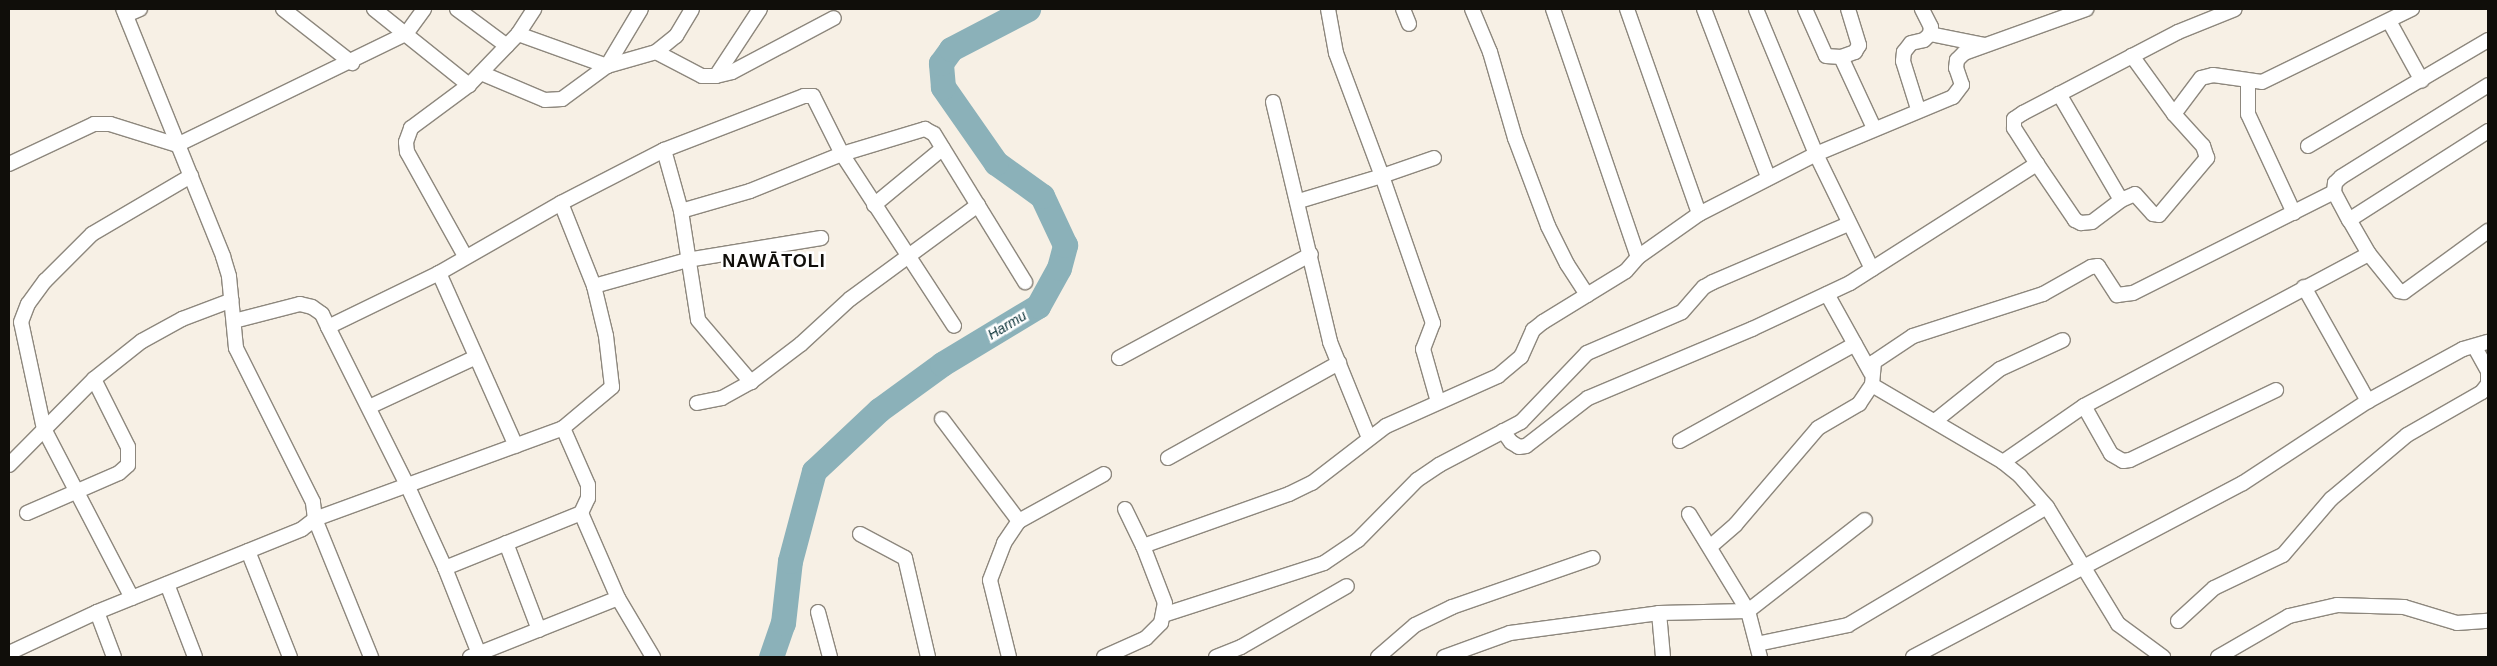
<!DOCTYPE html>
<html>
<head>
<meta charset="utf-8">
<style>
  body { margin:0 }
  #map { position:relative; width:2497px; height:666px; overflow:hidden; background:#f7f0e5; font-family:Helvetica,sans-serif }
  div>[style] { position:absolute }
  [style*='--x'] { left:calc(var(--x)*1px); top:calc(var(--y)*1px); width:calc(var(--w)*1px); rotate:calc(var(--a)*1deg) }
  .river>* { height:25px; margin:-12.5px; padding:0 12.5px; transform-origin:12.5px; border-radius:12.5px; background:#8bb1b9 }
  .roads { filter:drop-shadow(1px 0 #8d877d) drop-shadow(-1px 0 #8d877d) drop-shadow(0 1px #8d877d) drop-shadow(0 -1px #8d877d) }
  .minor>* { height:14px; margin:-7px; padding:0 7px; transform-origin:7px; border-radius:7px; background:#fff }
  span { translate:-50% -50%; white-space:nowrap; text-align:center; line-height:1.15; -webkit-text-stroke:5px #fff; paint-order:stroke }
  .water-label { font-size:14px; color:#0a3137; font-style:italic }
  .district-label { font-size:18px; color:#100e0a; font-weight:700; letter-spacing:1px }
  .frame { position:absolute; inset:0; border:10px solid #100e0a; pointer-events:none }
</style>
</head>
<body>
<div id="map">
  <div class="river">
    <i style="--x:771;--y:657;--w:36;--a:-71"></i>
    <i style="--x:783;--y:623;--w:62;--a:-83.6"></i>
    <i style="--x:790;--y:561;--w:93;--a:-75.1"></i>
    <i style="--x:814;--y:471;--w:89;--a:-43.2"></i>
    <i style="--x:879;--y:410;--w:78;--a:-36.1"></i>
    <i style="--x:942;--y:364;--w:112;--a:-31.1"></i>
    <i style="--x:1038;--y:306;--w:43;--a:-61.1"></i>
    <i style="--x:1059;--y:268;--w:24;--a:-75"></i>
    <i style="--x:1065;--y:245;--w:54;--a:-115.1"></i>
    <i style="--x:1042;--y:196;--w:57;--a:-144.3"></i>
    <i style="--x:996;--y:163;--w:93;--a:-124.9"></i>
    <i style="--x:943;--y:87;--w:24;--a:-95"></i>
    <i style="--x:941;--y:63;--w:17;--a:-54"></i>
    <i style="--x:951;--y:49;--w:87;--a:-27.5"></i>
  </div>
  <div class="roads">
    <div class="minor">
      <i style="--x:283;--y:9;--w:88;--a:38"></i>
      <i style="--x:374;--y:9;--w:122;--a:38.7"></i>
      <i style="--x:457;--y:9;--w:62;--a:36.5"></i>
      <i style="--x:1328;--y:9;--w:45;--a:79.7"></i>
      <i style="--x:1336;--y:53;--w:131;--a:69.5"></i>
      <i style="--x:1382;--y:176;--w:55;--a:-19.1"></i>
      <i style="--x:1403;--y:9;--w:16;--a:68"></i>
      <i style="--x:1472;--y:9;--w:47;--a:67.3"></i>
      <i style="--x:1490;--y:52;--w:90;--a:73.8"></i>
      <i style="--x:1515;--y:138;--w:94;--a:69.4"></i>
      <i style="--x:1548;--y:226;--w:42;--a:63.4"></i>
      <i style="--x:1567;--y:264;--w:37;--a:57"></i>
      <i style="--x:1553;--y:9;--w:262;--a:71.1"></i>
      <i style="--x:1627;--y:9;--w:217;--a:70.6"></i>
      <i style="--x:1704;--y:9;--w:180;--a:69.1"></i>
      <i style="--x:1805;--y:9;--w:51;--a:65.9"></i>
      <i style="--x:1826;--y:56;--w:15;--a:4"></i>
      <i style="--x:1848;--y:9;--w:38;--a:73"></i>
      <i style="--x:1859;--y:45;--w:8;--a:120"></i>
      <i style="--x:1855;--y:52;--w:15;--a:160"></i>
      <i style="--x:1841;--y:57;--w:78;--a:65.1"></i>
      <i style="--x:126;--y:15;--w:15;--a:-23"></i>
      <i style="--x:2389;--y:21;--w:68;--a:61.2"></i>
      <i style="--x:518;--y:34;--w:95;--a:19.8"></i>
      <i style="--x:607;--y:66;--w:51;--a:-15.9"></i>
      <i style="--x:656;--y:52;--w:26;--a:-39"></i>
      <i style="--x:676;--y:36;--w:31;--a:-59"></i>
      <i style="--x:1930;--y:34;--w:55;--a:11.5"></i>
      <i style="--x:656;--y:52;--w:52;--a:27.6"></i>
      <i style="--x:702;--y:76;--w:14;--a:0"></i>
      <i style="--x:716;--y:76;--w:16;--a:-14"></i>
      <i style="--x:732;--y:72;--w:115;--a:-27.9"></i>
      <i style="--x:481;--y:73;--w:69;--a:22.9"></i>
      <i style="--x:545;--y:100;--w:17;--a:-3"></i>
      <i style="--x:562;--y:99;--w:56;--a:-36.3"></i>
      <i style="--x:607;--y:66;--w:66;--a:-59.2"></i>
      <i style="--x:716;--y:76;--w:80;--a:-56.7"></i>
      <i style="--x:2248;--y:81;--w:33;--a:90"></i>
      <i style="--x:2248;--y:114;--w:109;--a:65.1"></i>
      <i style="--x:1273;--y:102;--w:247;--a:76.6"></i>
      <i style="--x:1330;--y:342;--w:104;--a:67.9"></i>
      <i style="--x:1918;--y:109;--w:50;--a:-107.4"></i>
      <i style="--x:1903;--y:61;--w:9;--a:-84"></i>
      <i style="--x:1904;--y:52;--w:11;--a:-52"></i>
      <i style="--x:1911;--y:43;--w:13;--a:-13"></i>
      <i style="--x:1924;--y:40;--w:8;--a:-45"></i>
      <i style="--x:1930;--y:34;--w:7;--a:-82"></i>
      <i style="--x:1931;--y:27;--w:20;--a:-117"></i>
      <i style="--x:2174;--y:114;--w:45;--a:-53.1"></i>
      <i style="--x:2201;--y:78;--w:12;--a:-14"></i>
      <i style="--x:2213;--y:75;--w:49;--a:8.1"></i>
      <i style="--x:2262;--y:82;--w:167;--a:-26"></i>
      <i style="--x:2308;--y:146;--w:209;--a:-30.5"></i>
      <i style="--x:664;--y:150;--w:63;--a:74.4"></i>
      <i style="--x:681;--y:211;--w:110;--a:81.1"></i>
      <i style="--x:698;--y:320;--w:82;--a:49.5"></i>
      <i style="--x:9;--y:164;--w:94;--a:-25.2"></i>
      <i style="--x:94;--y:124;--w:16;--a:0"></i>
      <i style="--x:110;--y:124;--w:70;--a:17.4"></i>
      <i style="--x:177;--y:145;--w:254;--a:-25.9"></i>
      <i style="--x:406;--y:34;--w:31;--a:-54"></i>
      <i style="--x:2037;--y:164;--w:68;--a:55.8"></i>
      <i style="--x:2075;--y:220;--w:7;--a:27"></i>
      <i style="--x:2081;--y:223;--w:11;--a:-5"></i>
      <i style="--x:2092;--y:222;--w:36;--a:-37"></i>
      <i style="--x:2121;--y:200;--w:123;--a:-120.3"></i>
      <i style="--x:2334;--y:192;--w:9;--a:-84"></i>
      <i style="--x:2335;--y:183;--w:8;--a:-45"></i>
      <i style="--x:2341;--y:177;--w:173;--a:-32"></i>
      <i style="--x:2121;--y:200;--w:15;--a:-23"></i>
      <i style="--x:2135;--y:194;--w:27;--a:48"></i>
      <i style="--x:2153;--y:214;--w:6;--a:9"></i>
      <i style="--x:2159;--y:215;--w:75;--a:-49.9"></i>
      <i style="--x:2207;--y:158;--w:13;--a:-108"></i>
      <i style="--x:2203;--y:146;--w:43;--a:-132.2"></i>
      <i style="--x:2174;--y:114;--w:72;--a:-125.9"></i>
      <i style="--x:1299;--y:201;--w:87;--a:-16.8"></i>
      <i style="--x:1382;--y:176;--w:156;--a:70.9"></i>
      <i style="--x:1433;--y:323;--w:28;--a:111"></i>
      <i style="--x:1423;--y:349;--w:55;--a:74.2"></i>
      <i style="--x:874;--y:205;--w:89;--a:-39.6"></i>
      <i style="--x:681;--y:211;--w:72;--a:-16.2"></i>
      <i style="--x:750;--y:191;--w:99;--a:-21.9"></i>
      <i style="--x:842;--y:154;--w:87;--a:-16.8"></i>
      <i style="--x:925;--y:129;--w:10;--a:29"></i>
      <i style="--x:934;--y:134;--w:174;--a:58.4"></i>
      <i style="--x:2369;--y:254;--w:39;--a:-120"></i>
      <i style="--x:2349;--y:220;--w:165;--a:-32.6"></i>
      <i style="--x:465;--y:256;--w:119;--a:-119.1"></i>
      <i style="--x:407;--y:152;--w:10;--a:-96"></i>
      <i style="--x:406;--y:142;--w:15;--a:-70"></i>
      <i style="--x:411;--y:128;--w:72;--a:-36.6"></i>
      <i style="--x:469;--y:85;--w:71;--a:-46.1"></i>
      <i style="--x:518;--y:34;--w:30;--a:-57"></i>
      <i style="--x:1872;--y:269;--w:128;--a:-116"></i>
      <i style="--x:1816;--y:154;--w:148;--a:-22.6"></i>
      <i style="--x:1953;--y:97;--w:15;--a:-53"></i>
      <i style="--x:1962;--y:85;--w:18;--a:-109"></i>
      <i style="--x:1956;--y:68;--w:8;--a:-83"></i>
      <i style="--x:1957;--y:60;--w:10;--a:-45"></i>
      <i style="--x:1964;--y:53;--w:130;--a:-19.8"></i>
      <i style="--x:439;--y:273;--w:189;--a:66"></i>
      <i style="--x:594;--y:286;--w:97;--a:-15.6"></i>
      <i style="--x:687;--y:260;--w:136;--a:-9.3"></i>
      <i style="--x:2304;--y:287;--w:131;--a:60.7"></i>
      <i style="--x:1827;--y:294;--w:90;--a:60.9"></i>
      <i style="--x:234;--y:321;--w:68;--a:-14.4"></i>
      <i style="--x:300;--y:304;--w:12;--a:14"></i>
      <i style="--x:312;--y:307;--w:12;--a:35"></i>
      <i style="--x:322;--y:314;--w:14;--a:65"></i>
      <i style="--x:328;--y:327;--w:123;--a:-25.9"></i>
      <i style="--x:439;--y:273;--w:141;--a:-29.8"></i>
      <i style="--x:561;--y:203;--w:116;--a:-27.2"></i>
      <i style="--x:664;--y:150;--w:150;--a:-21.1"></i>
      <i style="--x:804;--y:96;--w:9;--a:0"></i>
      <i style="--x:813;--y:96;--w:65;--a:63.4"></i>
      <i style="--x:842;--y:154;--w:205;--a:56.9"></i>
      <i style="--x:328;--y:327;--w:179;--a:63.4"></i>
      <i style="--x:408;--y:487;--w:89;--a:65.4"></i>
      <i style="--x:445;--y:568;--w:92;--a:68.4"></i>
      <i style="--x:1119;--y:358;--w:218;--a:-28.4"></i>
      <i style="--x:1872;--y:385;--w:152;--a:30.4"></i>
      <i style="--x:2003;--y:462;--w:22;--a:39"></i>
      <i style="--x:2020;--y:476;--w:41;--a:48.9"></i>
      <i style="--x:2047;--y:507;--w:137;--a:58.7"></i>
      <i style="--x:2118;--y:624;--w:56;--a:36.3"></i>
      <i style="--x:697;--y:403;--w:25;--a:-11"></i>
      <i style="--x:722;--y:398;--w:33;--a:-29"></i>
      <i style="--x:751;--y:382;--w:63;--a:-37.2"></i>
      <i style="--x:801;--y:344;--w:67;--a:-42.6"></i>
      <i style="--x:850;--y:299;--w:159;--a:-36.3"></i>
      <i style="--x:2084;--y:406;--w:55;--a:60.6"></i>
      <i style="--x:2111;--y:454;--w:14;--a:30"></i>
      <i style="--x:2123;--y:461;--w:7;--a:-8"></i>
      <i style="--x:2130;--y:460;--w:162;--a:-25.6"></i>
      <i style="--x:369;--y:407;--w:118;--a:-25"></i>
      <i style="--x:942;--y:419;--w:128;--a:53"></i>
      <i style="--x:1935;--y:421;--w:83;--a:-38.7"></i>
      <i style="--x:2000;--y:369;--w:69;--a:-24.7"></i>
      <i style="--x:563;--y:428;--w:62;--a:66.3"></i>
      <i style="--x:588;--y:485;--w:13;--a:90"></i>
      <i style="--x:588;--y:498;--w:17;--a:115"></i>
      <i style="--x:581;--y:513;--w:93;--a:66.5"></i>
      <i style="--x:618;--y:598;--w:69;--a:59.3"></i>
      <i style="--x:1503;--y:431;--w:14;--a:54"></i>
      <i style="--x:1511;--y:442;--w:9;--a:32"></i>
      <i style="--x:1519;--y:447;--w:7;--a:-8"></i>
      <i style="--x:1526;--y:446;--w:78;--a:-37.7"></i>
      <i style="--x:1588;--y:398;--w:178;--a:-22.8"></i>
      <i style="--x:1752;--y:329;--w:108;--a:-25.1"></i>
      <i style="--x:1850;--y:283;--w:222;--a:-32.5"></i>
      <i style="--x:2037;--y:164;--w:43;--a:-122.6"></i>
      <i style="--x:2014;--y:128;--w:9;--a:-90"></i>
      <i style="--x:2014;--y:119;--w:11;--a:-34"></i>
      <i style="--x:2023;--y:113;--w:175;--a:-27.6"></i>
      <i style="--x:2178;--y:32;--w:61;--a:-22"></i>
      <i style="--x:1680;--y:441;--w:200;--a:-29"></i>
      <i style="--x:1168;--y:458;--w:196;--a:-29.1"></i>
      <i style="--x:2003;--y:462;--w:98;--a:-34.7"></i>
      <i style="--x:2084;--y:406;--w:323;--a:-28.1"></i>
      <i style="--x:2369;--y:254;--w:48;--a:51"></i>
      <i style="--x:2399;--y:291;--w:5;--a:11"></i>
      <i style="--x:2404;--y:292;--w:104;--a:-36"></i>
      <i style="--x:9;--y:465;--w:121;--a:-45.3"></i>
      <i style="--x:94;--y:379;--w:61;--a:-38.4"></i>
      <i style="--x:142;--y:341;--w:46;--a:-28.8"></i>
      <i style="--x:182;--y:319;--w:53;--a:-20.8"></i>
      <i style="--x:1125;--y:509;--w:41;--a:64.1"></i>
      <i style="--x:27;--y:513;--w:100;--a:-23.5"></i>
      <i style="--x:119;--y:473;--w:12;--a:-42"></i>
      <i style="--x:128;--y:465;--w:18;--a:-90"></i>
      <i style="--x:128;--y:447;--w:76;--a:-116.6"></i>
      <i style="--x:1689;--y:514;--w:114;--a:58.7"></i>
      <i style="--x:1748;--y:611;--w:48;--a:75.4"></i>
      <i style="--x:860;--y:534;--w:51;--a:28.1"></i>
      <i style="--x:905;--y:558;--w:102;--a:76.9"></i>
      <i style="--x:506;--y:543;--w:93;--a:69.2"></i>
      <i style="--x:1711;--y:546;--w:33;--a:-41"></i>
      <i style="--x:1736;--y:524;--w:126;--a:-49.5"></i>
      <i style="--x:1818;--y:428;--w:48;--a:-30.3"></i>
      <i style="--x:1859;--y:404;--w:23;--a:-56"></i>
      <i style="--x:1872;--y:385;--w:23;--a:-85"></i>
      <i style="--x:1874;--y:362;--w:47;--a:-33.7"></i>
      <i style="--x:1913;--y:336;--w:137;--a:-17.9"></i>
      <i style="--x:2043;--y:294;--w:55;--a:-29.4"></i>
      <i style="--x:2091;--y:267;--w:7;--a:-8"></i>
      <i style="--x:2098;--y:266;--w:35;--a:57"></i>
      <i style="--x:2117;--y:295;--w:16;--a:-7"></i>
      <i style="--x:2133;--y:293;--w:225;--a:-26.7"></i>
      <i style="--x:2334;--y:192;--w:32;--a:62"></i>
      <i style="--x:248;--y:551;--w:114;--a:68.4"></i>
      <i style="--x:445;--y:568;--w:147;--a:-22"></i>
      <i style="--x:167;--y:584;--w:78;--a:69"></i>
      <i style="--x:132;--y:598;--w:191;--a:-117.5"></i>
      <i style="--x:44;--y:429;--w:109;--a:-102.1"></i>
      <i style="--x:21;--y:322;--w:19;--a:-69"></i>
      <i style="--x:28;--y:304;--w:29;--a:-54"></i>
      <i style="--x:45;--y:281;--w:66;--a:-45"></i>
      <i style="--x:92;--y:234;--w:115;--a:-30.4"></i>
      <i style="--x:97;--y:612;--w:48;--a:69.3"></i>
      <i style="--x:818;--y:612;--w:47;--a:75.1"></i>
      <i style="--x:1659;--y:613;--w:44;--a:84.8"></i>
      <i style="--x:1163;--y:615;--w:169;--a:-17.9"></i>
      <i style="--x:1324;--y:563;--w:41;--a:-34.1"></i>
      <i style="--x:1358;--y:540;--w:84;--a:-45.5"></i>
      <i style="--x:1417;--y:480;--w:27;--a:-34"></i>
      <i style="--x:1439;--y:465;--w:93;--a:-27.7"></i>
      <i style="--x:1521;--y:422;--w:95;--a:-46.3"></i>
      <i style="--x:1587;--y:353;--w:103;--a:-23.3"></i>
      <i style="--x:1682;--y:312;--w:33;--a:-49"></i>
      <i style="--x:1704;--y:287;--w:10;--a:-29"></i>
      <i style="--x:1713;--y:282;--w:147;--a:-23.2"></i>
      <i style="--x:2178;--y:621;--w:49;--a:-42.5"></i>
      <i style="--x:2214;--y:588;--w:76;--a:-25.6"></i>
      <i style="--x:2283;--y:555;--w:74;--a:-49.4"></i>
      <i style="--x:2331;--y:499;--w:99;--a:-40.1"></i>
      <i style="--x:2407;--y:435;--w:86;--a:-29.8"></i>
      <i style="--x:2482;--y:392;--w:10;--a:-53"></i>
      <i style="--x:2488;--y:384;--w:13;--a:-90"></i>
      <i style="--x:2488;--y:371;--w:26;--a:-119"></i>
      <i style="--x:1757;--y:644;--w:93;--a:-11.8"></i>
      <i style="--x:1848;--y:625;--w:231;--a:-30.7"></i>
      <i style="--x:9;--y:653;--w:97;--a:-25"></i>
      <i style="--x:97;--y:612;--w:221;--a:-22"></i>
      <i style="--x:302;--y:529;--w:16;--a:-38"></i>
      <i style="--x:315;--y:519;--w:17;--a:-97"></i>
      <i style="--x:313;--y:502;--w:172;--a:-116.6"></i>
      <i style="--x:236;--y:348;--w:72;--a:-95.6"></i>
      <i style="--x:229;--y:276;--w:21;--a:-107"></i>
      <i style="--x:223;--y:256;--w:266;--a:-112"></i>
      <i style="--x:371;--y:657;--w:149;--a:-112.1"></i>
      <i style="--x:315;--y:519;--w:264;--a:-20.1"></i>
      <i style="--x:563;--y:428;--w:64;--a:-39.9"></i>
      <i style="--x:612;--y:387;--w:51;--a:-96.7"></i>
      <i style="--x:606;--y:336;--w:51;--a:-103.5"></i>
      <i style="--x:594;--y:286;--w:89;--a:-111.7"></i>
      <i style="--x:470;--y:657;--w:159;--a:-21.7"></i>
      <i style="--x:1009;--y:657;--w:79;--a:-103.9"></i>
      <i style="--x:990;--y:580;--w:40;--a:-69"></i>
      <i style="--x:1004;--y:543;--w:27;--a:-56"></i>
      <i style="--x:1019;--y:521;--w:97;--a:-28.9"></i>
      <i style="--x:1104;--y:657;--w:46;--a:-24.3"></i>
      <i style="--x:1146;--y:638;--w:21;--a:-45"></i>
      <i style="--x:1161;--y:623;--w:20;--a:-79"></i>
      <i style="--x:1165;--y:603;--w:61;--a:-111.1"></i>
      <i style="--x:1143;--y:546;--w:155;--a:-19.6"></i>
      <i style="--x:1289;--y:494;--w:25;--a:-26"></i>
      <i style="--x:1312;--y:483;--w:93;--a:-37.6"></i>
      <i style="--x:1386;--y:426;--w:123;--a:-24.1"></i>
      <i style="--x:1498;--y:376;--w:30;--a:-40"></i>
      <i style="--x:1521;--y:357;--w:30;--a:-66"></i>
      <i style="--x:1533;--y:330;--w:13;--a:-39"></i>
      <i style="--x:1543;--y:322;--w:97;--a:-31.6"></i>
      <i style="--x:1626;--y:271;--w:18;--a:-49"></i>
      <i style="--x:1638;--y:257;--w:75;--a:-35.2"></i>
      <i style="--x:1699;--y:214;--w:131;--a:-27.1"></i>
      <i style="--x:1816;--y:154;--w:157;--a:-112.5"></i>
      <i style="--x:1216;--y:657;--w:27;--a:-22"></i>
      <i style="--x:1241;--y:647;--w:122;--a:-29.9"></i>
      <i style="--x:1378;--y:657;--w:49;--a:-40.9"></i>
      <i style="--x:1415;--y:625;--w:41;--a:-25.9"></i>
      <i style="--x:1452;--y:607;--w:149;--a:-19.2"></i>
      <i style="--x:1444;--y:657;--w:70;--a:-20"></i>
      <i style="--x:1510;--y:633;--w:150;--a:-7.6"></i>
      <i style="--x:1659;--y:613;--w:89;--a:-1.3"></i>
      <i style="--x:1748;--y:611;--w:148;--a:-37.9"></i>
      <i style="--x:1913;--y:657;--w:373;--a:-27.8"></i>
      <i style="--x:2243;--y:483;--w:149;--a:-33.3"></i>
      <i style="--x:2368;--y:401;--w:108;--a:-28.7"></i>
      <i style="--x:2463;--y:349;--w:26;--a:-16"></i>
      <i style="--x:2218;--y:657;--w:82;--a:-30"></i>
      <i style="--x:2289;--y:616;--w:49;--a:-12.9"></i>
      <i style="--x:2337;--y:605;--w:67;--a:1.7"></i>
      <i style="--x:2404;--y:607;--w:55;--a:16.8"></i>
      <i style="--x:2457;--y:623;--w:31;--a:-4"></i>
    </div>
  </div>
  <div class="water-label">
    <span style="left:1007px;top:325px;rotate:-31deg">Harmu</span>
  </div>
  <div class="district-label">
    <span style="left:774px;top:261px">NAWĀTOLI</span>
  </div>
  <div class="frame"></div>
</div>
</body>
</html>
